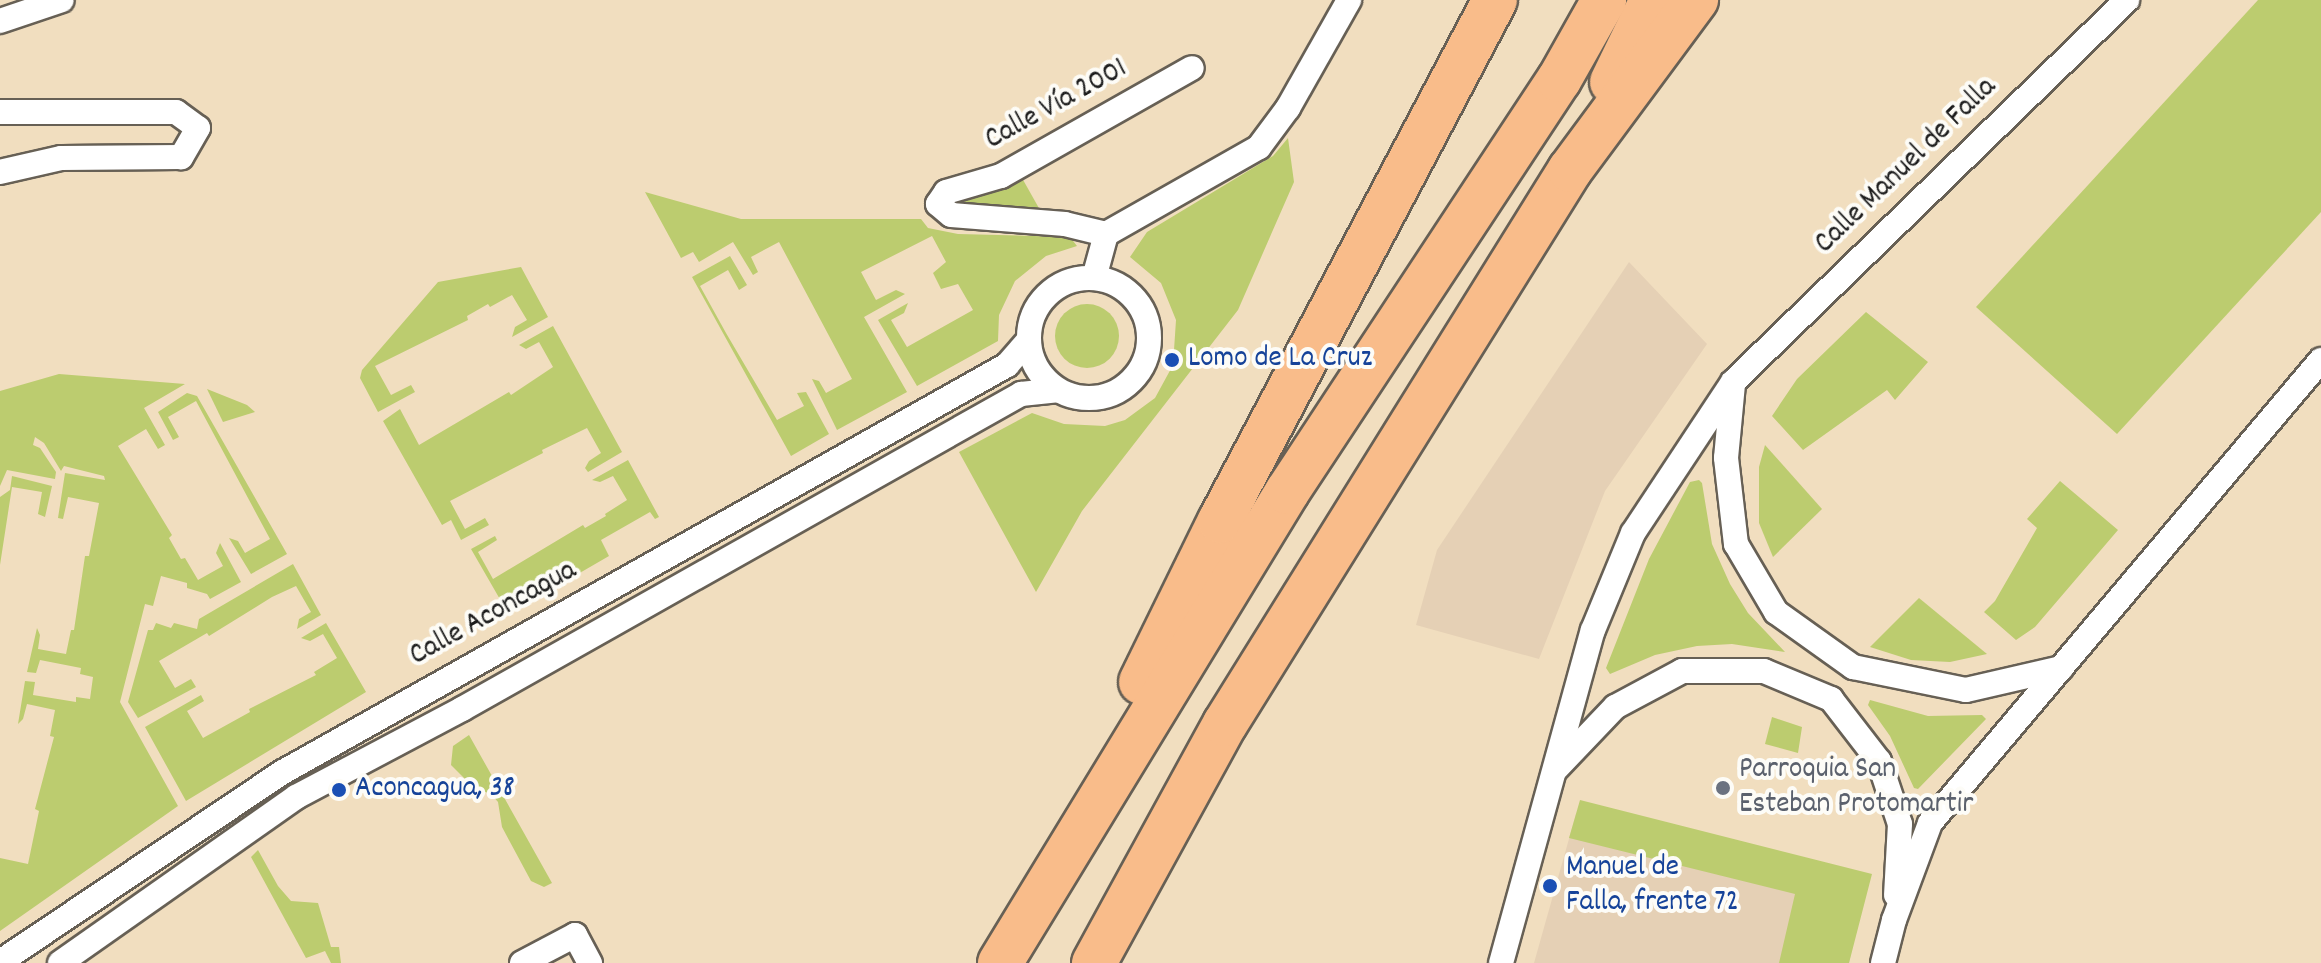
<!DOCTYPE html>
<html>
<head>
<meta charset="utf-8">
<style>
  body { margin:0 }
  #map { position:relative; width:2321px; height:963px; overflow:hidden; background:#f1debf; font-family:Dekko,sans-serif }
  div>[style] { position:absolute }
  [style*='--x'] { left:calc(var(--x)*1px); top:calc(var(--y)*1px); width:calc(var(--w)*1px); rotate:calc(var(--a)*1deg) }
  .built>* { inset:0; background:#e5d0b5 }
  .green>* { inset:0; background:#bccc6f }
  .round { border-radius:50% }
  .roads { filter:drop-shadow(2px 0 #676055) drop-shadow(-2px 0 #676055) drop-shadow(0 2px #676055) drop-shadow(0 -2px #676055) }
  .street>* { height:24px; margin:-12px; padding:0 12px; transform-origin:12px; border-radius:12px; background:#fff }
  .street>.ring { margin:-12px; padding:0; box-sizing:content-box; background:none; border:24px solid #fff; border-radius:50% }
  .highway>* { height:44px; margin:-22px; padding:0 22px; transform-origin:22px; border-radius:22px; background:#f9bc8a }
  .dots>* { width:22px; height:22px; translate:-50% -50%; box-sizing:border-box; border:4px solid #fdfcf7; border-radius:50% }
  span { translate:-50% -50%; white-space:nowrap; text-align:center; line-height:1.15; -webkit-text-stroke:8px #fdfcf7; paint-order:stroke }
  .street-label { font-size:30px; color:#1c1c1c }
  .transit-label { font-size:30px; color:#164399 }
  .left { translate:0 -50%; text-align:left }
  .worship-label { font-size:30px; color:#5b616d }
</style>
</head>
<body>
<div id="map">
  <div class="built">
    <i style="clip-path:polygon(1629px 262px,1707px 344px,1605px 491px,1539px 659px,1416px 625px,1437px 550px)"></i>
    <i style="clip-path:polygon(1576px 814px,1866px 888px,1849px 963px,1534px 963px)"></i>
  </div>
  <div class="green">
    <i style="clip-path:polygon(2258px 0,2321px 0,2321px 212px,2117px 434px,1976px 307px)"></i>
    <i style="clip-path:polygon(1288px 138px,1294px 182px,1238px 310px,1082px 511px,1036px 592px,959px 452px,1032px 413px,1064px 424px,1105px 426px,1125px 420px,1155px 398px,1173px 365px,1176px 320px,1161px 283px,1130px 257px,1147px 232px,1273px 156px)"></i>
    <i style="clip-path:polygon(1022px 178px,1040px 210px,962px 206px,962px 202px)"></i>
    <i style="clip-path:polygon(645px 192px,741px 219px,921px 219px,928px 228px,958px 234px,1070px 237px,1077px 246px,1046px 256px,1015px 281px,999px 315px,998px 341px,917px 386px,878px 320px,908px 303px,904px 313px,891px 320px,907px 347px,973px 310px,958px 284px,941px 289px,933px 273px,946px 262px,932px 236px,861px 272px,876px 300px,896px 290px,905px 294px,864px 317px,907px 392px,837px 430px,812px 379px,819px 381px,826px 393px,852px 379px,779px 242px,751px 257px,758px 272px,753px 275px,733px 242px,699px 262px,693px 252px,681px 258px)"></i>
    <i style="clip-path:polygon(730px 256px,747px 285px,739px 290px,728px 270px,700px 286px,726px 333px,777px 420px,804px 406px,797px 393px,806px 392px,829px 434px,791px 456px,692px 277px)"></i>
    <i style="clip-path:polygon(521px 267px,548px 317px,512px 337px,515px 327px,527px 320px,512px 295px,490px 307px,488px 304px,467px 316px,468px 320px,375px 366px,391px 395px,411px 385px,415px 392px,378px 412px,360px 378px,362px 370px,438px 282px)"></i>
    <i class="round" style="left:1055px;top:304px;width:64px;height:64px"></i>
    <i style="clip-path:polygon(1866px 312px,1928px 362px,1895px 400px,1887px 390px,1803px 450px,1772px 416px,1797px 379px)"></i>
    <i style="clip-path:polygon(553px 326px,622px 452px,588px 472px,585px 468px,589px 461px,601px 453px,587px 428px,542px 450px,543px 453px,450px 501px,465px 529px,485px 518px,489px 525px,461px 540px,451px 520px,442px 525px,383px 421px,400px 409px,419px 445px,509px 392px,511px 395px,553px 367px,539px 342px,526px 349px,519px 345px)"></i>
    <i style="clip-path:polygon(59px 374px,185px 384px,144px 408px,165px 445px,158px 449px,146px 429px,118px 446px,172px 535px,169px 538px,181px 559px,185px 558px,198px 580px,223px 566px,216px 553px,220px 543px,241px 582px,210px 599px,207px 594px,187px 588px,187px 583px,161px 576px,153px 606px,145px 604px,120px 702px,178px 806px,0 931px,0 858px,28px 864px,39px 811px,35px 809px,54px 737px,50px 736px,55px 710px,27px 704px,23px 719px,18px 724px,25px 681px,35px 682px,33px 695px,76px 702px,76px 697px,90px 699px,93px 677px,80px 674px,81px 668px,40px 660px,36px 673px,27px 672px,37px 628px,40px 635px,38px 649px,66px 654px,71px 630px,74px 630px,85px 556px,89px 556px,99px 503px,68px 497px,63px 519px,58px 518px,65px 473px,105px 480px,104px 476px,64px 466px,61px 471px,44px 443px,35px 437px,33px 445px,40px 448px,56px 472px,55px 479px,7px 470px,0 486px,0 391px)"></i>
    <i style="clip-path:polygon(207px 389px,247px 405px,255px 412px,223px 422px)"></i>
    <i style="clip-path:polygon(187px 393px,197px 396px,287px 554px,251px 574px,229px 538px,238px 541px,245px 553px,270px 539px,196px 401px,168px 417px,179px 437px,173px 440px,158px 412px)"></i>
    <i style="clip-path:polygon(1765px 445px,1822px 509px,1773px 557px,1759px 523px,1759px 467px)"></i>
    <i style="clip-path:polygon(628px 460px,659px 517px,655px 519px,650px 512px,601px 540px,609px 556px,521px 607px,518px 602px,505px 608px,471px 549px,495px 536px,497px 540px,478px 552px,493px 579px,583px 525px,585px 528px,606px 516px,605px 514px,627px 500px,613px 476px,600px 482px,592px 480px)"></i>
    <i style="clip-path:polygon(12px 476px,52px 486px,45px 517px,38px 514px,42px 492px,12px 487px,0 565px,0 497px,10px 490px)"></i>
    <i style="clip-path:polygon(1699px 480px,1702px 483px,1712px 544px,1730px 584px,1748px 613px,1785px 652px,1732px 644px,1697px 646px,1655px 655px,1610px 674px,1606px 668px,1649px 559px,1690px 482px)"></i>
    <i style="clip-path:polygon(2060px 481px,2118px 530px,2035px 627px,2016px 640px,1984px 612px,1995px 601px,2037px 528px,2027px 519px)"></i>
    <i style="clip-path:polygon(293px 564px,321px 615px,297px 629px,299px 619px,311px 612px,296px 586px,272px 597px,209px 636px,207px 633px,159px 661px,175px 688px,191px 679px,196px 687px,138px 718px,128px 702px,148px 630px,153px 630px,156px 623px,171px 628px,174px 623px,197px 629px,199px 619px)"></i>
    <i style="clip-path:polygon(1919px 598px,1987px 654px,1950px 662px,1911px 660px,1870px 647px)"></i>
    <i style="clip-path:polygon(326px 623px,366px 692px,186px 801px,145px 727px,201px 695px,204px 701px,187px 711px,203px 738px,250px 712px,249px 709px,316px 675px,314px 672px,337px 658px,323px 634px,310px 641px,301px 638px)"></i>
    <i style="clip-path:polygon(1870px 700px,1928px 716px,1982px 715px,1986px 719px,1918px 789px,1914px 788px,1890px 736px,1868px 705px)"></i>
    <i style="clip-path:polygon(1772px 717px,1802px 727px,1798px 753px,1765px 744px)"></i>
    <i style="clip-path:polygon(469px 735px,552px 883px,544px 887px,531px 881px,502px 827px,498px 802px,491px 794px,474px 788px,451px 765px,453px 746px)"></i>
    <i style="clip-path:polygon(1580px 800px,1872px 874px,1849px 963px,1779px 963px,1795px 894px,1569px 838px)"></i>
    <i style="clip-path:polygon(258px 850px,278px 886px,291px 901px,318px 903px,331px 947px,339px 947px,341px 963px,331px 963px,325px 951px,306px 958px,251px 857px)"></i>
  </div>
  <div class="roads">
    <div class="street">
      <i style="--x:0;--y:21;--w:65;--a:-18.7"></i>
      <i style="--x:0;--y:112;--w:176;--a:0"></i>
      <i style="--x:176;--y:112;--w:27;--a:36"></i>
      <i style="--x:198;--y:128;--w:34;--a:120"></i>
      <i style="--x:181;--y:157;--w:120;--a:179.5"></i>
      <i style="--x:61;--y:158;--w:63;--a:167.1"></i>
      <i style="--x:1106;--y:234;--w:42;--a:-166.3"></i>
      <i style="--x:1065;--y:224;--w:114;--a:-175.5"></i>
      <i style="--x:951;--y:215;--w:17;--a:-140"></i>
      <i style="--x:938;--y:204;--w:14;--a:-56"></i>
      <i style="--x:946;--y:192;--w:57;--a:-16.2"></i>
      <i style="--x:1001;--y:176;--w:219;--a:-29.5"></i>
      <i style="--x:1094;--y:278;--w:46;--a:-74.7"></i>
      <i style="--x:1106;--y:234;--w:176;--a:-29.6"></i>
      <i style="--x:1259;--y:147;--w:49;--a:-53.4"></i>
      <i style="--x:1288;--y:108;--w:124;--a:-60.5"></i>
      <i class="ring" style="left:1029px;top:278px;width:96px;height:96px"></i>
      <i style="--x:1733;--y:384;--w:74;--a:95.4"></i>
      <i style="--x:1726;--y:458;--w:87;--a:83.4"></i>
      <i style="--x:1736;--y:544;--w:79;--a:59.5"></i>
      <i style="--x:1776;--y:612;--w:95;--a:35.5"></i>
      <i style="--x:1853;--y:667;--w:115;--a:11.5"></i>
      <i style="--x:1966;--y:690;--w:98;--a:-13"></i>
      <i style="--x:1556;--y:769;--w:86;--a:-46.4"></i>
      <i style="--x:1615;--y:707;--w:76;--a:-28.2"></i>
      <i style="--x:1682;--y:671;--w:82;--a:0"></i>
      <i style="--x:1764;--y:671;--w:73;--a:22.7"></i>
      <i style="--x:1831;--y:699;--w:78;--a:52.3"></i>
      <i style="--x:1879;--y:761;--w:66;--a:71.6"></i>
      <i style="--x:1900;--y:824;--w:71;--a:93.2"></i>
      <i style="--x:0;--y:962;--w:341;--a:-33.9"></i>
      <i style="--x:283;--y:772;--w:831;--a:-29.34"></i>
      <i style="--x:1007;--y:365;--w:32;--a:-49"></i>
      <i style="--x:60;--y:963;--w:289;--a:-35.1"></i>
      <i style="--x:296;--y:797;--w:188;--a:-27.9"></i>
      <i style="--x:462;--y:709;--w:642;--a:-29.4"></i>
      <i style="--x:1021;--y:394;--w:36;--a:-6"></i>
      <i style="--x:522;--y:963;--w:60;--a:-27.8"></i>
      <i style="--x:575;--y:935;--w:32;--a:62"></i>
      <i style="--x:1501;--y:963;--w:345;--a:-74.6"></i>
      <i style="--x:1593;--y:630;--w:105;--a:-67.6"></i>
      <i style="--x:1633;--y:533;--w:181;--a:-56.5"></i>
      <i style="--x:1733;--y:382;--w:549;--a:-44.11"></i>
      <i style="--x:1883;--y:963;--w:44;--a:-75.7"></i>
      <i style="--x:1894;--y:920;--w:103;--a:-69.6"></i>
      <i style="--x:1930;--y:823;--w:606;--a:-49.82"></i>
    </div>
    <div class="highway">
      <i style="--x:1612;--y:82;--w:91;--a:-64"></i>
      <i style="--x:1141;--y:682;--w:179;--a:-63.9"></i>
      <i style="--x:1220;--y:521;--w:589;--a:-62.17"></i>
      <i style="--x:1000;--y:963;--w:552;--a:-58.64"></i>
      <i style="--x:1287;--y:492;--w:494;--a:-56.6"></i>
      <i style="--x:1559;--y:80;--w:92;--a:-60.6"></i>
      <i style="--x:1094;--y:963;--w:273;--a:-61.3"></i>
      <i style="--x:1225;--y:724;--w:653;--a:-58.09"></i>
      <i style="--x:1570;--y:170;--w:212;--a:-53.5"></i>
    </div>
  </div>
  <div class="dots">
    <i style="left:1172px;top:360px;background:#1a4fb4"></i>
    <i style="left:1723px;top:788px;background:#6b7280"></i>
    <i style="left:339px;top:790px;background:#1a4fb4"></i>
    <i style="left:1550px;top:886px;background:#1a4fb4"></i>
  </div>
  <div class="street-label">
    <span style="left:1057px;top:106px;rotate:-29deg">Calle Vía 2001</span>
    <span style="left:1907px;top:167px;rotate:-44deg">Calle Manuel de Falla</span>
    <span style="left:494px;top:615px;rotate:-29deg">Calle Aconcagua</span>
  </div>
  <div class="transit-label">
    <span class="left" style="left:1188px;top:360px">Lomo de La Cruz</span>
    <span class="left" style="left:355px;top:790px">Aconcagua, 38</span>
    <span class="left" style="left:1566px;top:886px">Manuel de<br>Falla, frente 72</span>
  </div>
  <div class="worship-label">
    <span class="left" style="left:1739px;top:788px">Parroquia San<br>Esteban Protomartir</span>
  </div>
</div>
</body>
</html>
